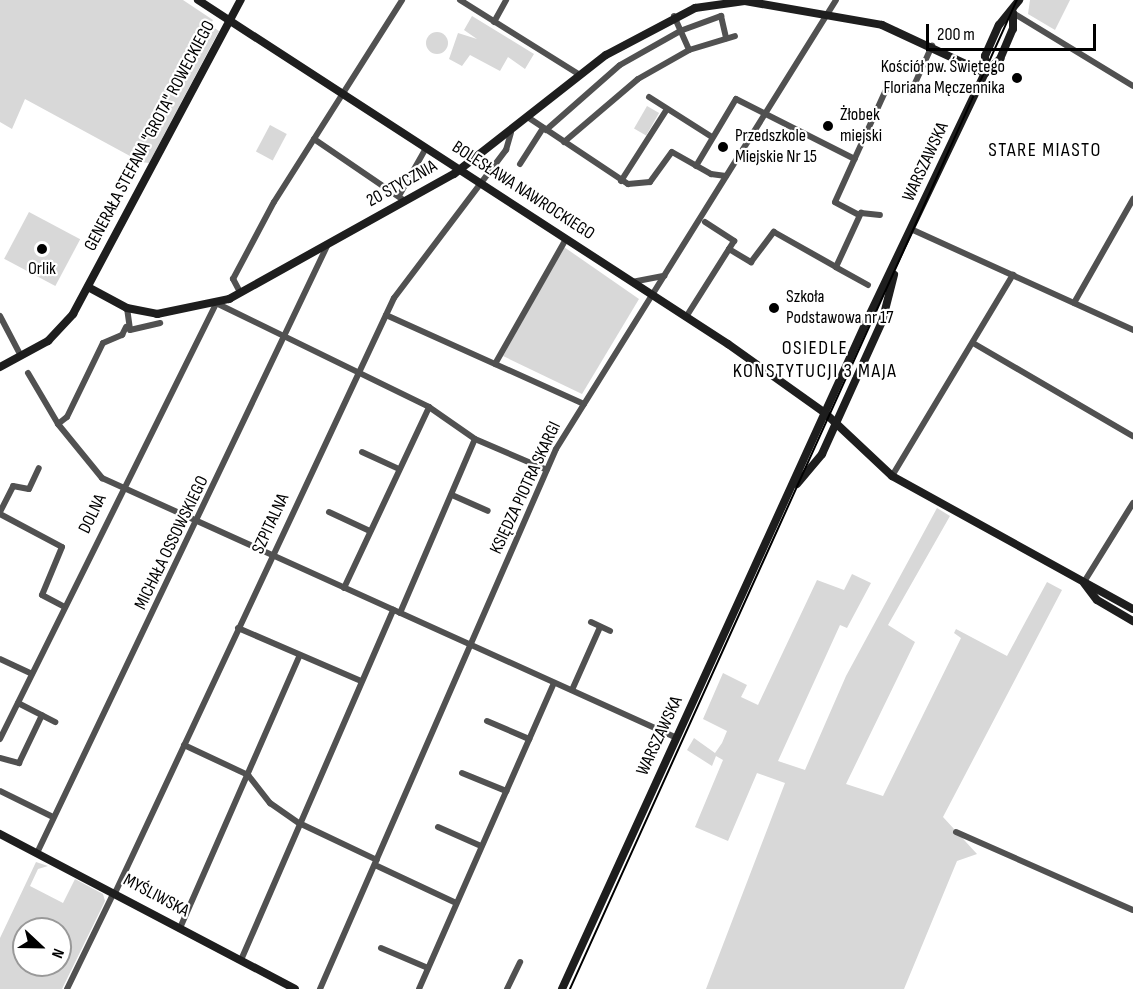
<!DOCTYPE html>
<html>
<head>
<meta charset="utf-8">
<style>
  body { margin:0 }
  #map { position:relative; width:1133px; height:989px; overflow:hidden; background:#fff; font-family:"Sofia Sans Condensed",sans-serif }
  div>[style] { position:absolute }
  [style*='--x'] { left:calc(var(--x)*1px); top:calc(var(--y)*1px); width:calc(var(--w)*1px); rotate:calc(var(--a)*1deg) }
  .green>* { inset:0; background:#d8d8d8; transform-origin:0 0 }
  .round { border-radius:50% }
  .street>* { height:6px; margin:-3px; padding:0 3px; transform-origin:3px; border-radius:3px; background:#515151 }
  .secondary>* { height:8px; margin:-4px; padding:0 4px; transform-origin:4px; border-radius:4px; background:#1e1e1e }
  .tram>* { height:1.5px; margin:-0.75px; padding:0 0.75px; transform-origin:0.75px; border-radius:0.75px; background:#000 }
  .dots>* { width:16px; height:16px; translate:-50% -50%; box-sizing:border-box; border:3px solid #fff; border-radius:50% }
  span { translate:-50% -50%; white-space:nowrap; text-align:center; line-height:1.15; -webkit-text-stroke:4.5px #fff; paint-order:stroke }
  .poi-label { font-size:18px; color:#000 }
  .right { translate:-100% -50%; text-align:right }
  .left { translate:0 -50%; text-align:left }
  .street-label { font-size:18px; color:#000 }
  .neighbourhood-label { font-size:20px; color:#000; letter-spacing:1.5px }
  .north { position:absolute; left:12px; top:917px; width:60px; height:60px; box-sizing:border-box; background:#fff; border:2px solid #999; border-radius:50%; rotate:112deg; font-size:16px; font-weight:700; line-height:24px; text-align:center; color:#000 }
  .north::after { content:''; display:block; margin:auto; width:21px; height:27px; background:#000; clip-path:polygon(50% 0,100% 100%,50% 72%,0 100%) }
  .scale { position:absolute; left:926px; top:24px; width:170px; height:27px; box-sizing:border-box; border:3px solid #000; border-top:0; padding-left:8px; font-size:18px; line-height:21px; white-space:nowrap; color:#000; -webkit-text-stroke:4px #fff; paint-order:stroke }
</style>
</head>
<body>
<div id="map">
  <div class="green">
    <i style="clip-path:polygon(0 0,183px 0,213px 20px,210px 25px,219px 31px,149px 163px,141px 162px,25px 99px,12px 129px,0 122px)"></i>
    <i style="clip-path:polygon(1030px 0,1070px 0,1055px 30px,1028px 14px)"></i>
    <i style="clip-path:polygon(472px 16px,534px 54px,525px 69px,508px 57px,500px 71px,470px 55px,462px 66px,449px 59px,458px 33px,477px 39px,464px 30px)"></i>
    <i class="round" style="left:426px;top:32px;width:22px;height:22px"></i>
    <i style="left:647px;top:106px;width:14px;height:26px;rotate:30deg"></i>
    <i style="left:270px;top:125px;width:19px;height:30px;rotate:28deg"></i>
    <i style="left:29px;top:212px;width:58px;height:53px;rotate:28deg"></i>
    <i style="clip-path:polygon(564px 247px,639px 299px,582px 394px,503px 356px)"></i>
    <i style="clip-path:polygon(937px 508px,950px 516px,888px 625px,915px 642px,846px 784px,883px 796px,961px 638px,954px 633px,956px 629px,1007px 656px,1047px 582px,1062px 590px,943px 817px,977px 854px,957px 861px,904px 989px,706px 989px,785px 783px,757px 773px,728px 841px,695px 827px,723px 760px,716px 756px,712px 766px,687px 750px,694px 738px,715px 753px,722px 743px,727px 731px,703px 719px,723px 673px,747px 685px,741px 697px,758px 705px,817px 580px,844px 590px,852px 574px,871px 583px,847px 628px,840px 625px,778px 761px,805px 770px,846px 676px)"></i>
    <i style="clip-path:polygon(evenodd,36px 862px,48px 866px,38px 869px,30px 886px,63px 903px,75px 879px,103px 894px,105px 901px,62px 989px,0 989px,0 938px,36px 862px,24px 929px,60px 929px,60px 965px,24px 965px,24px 929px)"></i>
  </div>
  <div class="street">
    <i style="--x:460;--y:0;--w:142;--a:32"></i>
    <i style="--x:1013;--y:13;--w:140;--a:31.3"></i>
    <i style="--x:674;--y:16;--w:37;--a:66"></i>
    <i style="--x:494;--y:22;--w:25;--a:-61"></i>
    <i style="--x:649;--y:97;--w:75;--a:32.4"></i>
    <i style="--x:529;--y:118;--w:119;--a:33.7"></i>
    <i style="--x:628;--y:184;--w:22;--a:-5"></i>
    <i style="--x:650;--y:182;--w:37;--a:-54"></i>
    <i style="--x:672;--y:152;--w:45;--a:29.4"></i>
    <i style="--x:711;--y:174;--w:15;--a:8"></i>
    <i style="--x:546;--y:130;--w:98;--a:-41.3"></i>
    <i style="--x:620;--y:65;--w:69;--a:-29.5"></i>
    <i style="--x:680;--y:31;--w:44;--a:-20.1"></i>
    <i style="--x:721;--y:16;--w:23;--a:77"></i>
    <i style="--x:314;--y:139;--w:110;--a:34.3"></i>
    <i style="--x:564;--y:142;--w:97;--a:-40.4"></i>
    <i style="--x:638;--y:79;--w:59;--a:-29.6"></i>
    <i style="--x:689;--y:50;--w:48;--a:-16.9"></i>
    <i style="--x:520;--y:164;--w:43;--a:-57.4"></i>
    <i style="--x:696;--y:166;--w:78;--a:-59.2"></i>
    <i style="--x:736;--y:99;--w:133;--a:26.8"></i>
    <i style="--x:621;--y:181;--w:85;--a:-57.4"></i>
    <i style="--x:400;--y:194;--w:53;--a:-60.5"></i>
    <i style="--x:859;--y:215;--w:27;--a:-152"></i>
    <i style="--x:835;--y:202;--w:128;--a:-65.6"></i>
    <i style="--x:888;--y:85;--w:24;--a:17"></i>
    <i style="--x:911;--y:92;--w:51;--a:-65.5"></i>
    <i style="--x:705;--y:222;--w:35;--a:33"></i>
    <i style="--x:734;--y:241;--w:9;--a:122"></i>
    <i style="--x:729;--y:249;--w:26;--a:31"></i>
    <i style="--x:751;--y:262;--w:38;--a:-53"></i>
    <i style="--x:774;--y:232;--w:71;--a:29.4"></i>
    <i style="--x:913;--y:230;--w:242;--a:24.4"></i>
    <i style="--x:632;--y:282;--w:33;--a:-11"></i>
    <i style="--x:868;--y:285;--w:37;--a:-151"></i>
    <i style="--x:836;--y:267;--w:60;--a:-65.2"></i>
    <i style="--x:861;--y:213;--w:19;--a:6"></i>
    <i style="--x:240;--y:292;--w:15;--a:-118"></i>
    <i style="--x:233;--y:279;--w:87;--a:-62"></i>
    <i style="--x:274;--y:202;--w:239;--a:-57.6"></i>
    <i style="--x:1074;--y:303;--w:120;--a:-60.4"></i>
    <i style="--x:127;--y:308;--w:22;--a:82"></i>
    <i style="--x:130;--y:330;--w:31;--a:-13"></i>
    <i style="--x:386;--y:315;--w:217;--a:24.2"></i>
    <i style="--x:0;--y:316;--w:45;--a:62.3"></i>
    <i style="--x:686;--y:317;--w:80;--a:-57.7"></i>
    <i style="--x:973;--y:343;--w:185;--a:30.2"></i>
    <i style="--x:495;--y:364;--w:144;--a:-60.4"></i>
    <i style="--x:28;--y:373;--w:59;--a:59.5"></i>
    <i style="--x:58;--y:424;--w:70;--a:50.8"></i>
    <i style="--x:102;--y:478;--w:631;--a:24.33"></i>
    <i style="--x:58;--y:424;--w:11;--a:-38"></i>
    <i style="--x:67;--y:417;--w:82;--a:-64.1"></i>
    <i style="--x:103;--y:343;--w:21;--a:-23"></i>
    <i style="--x:122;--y:335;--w:9;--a:-63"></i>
    <i style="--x:362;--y:452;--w:41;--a:24.7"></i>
    <i style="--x:892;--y:476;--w:235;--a:-59"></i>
    <i style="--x:452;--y:495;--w:39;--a:24"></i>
    <i style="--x:0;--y:512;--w:29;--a:-63"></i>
    <i style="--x:13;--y:486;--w:16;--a:11"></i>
    <i style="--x:29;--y:489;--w:23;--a:-65"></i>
    <i style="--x:329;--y:512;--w:45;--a:24.9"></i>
    <i style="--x:0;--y:514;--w:70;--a:28"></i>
    <i style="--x:62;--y:547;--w:52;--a:112.6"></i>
    <i style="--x:42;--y:595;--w:26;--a:28"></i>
    <i style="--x:1084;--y:582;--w:93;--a:-58.2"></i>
    <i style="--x:344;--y:588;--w:200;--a:-64.8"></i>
    <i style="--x:400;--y:613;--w:189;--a:-66.7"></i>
    <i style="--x:591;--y:622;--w:21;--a:25"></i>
    <i style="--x:238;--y:628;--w:134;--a:23.3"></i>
    <i style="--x:0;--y:659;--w:35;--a:25"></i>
    <i style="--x:572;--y:690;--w:69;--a:-66"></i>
    <i style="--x:18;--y:703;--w:42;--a:27.2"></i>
    <i style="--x:487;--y:721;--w:46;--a:23.2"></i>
    <i style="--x:0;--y:739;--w:487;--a:-63.6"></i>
    <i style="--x:216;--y:303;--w:237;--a:26"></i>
    <i style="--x:429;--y:407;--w:56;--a:34.8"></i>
    <i style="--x:475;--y:439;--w:78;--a:23.3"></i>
    <i style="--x:184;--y:745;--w:71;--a:25.1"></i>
    <i style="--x:248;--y:775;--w:36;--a:52"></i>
    <i style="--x:270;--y:803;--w:35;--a:35"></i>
    <i style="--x:299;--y:823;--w:86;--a:25.4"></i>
    <i style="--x:0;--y:758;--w:20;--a:15"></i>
    <i style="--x:19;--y:763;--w:53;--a:-64.4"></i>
    <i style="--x:462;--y:773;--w:48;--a:22.2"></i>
    <i style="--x:0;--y:791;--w:59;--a:26.1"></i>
    <i style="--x:438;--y:827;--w:47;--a:23.8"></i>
    <i style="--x:956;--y:832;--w:193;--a:23.8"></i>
    <i style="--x:37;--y:853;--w:675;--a:-64.46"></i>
    <i style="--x:375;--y:865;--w:89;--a:25.1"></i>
    <i style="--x:115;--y:893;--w:657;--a:-64.88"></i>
    <i style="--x:394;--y:298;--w:186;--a:-52.9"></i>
    <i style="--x:506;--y:150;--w:18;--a:-74"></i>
    <i style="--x:180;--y:928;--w:298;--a:-66.3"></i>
    <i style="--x:381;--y:948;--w:51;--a:23.1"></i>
    <i style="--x:241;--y:960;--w:382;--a:-66.5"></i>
    <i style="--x:67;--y:989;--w:108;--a:-64.1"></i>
    <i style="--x:320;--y:989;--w:589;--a:-66.39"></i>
    <i style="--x:556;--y:449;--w:529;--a:-58.05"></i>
    <i style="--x:419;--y:989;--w:334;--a:-66.2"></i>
    <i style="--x:507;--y:989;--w:30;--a:-64"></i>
  </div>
  <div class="secondary">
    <i style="--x:198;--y:0;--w:632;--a:32.99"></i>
    <i style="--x:728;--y:344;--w:119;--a:35.4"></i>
    <i style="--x:825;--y:413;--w:92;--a:43.2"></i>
    <i style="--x:892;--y:476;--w:275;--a:28.9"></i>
    <i style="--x:985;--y:73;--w:17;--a:-90"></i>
    <i style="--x:985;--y:56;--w:34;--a:-66"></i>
    <i style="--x:999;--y:25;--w:32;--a:-51"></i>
    <i style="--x:88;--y:287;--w:44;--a:28.3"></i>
    <i style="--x:127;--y:308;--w:31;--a:11"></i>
    <i style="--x:157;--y:314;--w:74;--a:-11.8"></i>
    <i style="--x:229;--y:299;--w:257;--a:-29.1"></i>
    <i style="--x:454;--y:174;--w:193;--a:-38.1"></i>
    <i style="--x:606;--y:55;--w:101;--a:-27.8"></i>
    <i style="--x:695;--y:8;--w:50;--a:-8"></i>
    <i style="--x:745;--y:1;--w:139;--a:9.9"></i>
    <i style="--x:882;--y:25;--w:114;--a:25"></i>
    <i style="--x:0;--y:367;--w:55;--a:-28.4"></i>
    <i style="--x:48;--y:341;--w:37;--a:-47"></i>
    <i style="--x:73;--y:314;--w:356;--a:-61.9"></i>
    <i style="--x:797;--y:484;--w:39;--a:-50"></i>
    <i style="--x:822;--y:454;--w:145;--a:-65.6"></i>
    <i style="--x:882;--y:322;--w:49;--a:-75.7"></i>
    <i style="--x:1084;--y:583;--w:21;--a:53"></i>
    <i style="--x:1097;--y:600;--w:42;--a:30.3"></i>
    <i style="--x:0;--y:834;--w:333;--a:27.7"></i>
    <i style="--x:562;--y:989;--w:740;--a:-65.48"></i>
    <i style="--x:869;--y:316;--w:269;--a:-64.5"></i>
    <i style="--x:985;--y:73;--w:21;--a:-43"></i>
    <i style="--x:1000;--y:59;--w:33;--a:-67"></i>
    <i style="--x:1013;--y:29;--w:16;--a:-90"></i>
  </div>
  <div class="tram">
    <i style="--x:570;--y:989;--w:1085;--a:-65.68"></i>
  </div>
  <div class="dots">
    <i style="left:1017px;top:78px;background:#000"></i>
    <i style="left:828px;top:126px;background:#000"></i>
    <i style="left:723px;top:147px;background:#000"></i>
    <i style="left:42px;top:249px;background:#000"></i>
    <i style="left:774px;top:308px;background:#000"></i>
  </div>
  <div class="poi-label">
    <span class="right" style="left:1005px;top:78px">Kościół pw. Świętego<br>Floriana Męczennika</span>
    <span class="left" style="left:840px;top:126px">Żłobek<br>miejski</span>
    <span class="left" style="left:735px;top:147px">Przedszkole<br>Miejskie Nr 15</span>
    <span style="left:42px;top:269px">Orlik</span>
    <span class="left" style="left:786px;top:308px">Szkoła<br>Podstawowa nr 17</span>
  </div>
  <div class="street-label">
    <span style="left:150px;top:136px;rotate:-62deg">GENERAŁA STEFANA "GROTA" ROWECKIEGO</span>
    <span style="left:926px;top:162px;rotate:-65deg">WARSZAWSKA</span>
    <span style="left:402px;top:184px;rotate:-29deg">20 STYCZNIA</span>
    <span style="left:523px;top:191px;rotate:33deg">BOLESŁAWA NAWROCKIEGO</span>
    <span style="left:526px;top:488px;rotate:-65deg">KSIĘDZA PIOTRA SKARGI</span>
    <span style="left:93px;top:514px;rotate:-64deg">DOLNA</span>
    <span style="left:271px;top:524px;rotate:-65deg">SZPITALNA</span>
    <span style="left:172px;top:543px;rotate:-64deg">MICHAŁA OSSOWSKIEGO</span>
    <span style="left:660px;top:736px;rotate:-65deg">WARSZAWSKA</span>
    <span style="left:156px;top:896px;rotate:28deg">MYŚLIWSKA</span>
  </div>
  <div class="neighbourhood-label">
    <span style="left:1045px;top:150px">STARE MIASTO</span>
    <span style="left:815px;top:360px">OSIEDLE<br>KONSTYTUCJI 3 MAJA</span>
  </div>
  <div class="north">N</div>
  <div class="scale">200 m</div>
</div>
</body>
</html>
